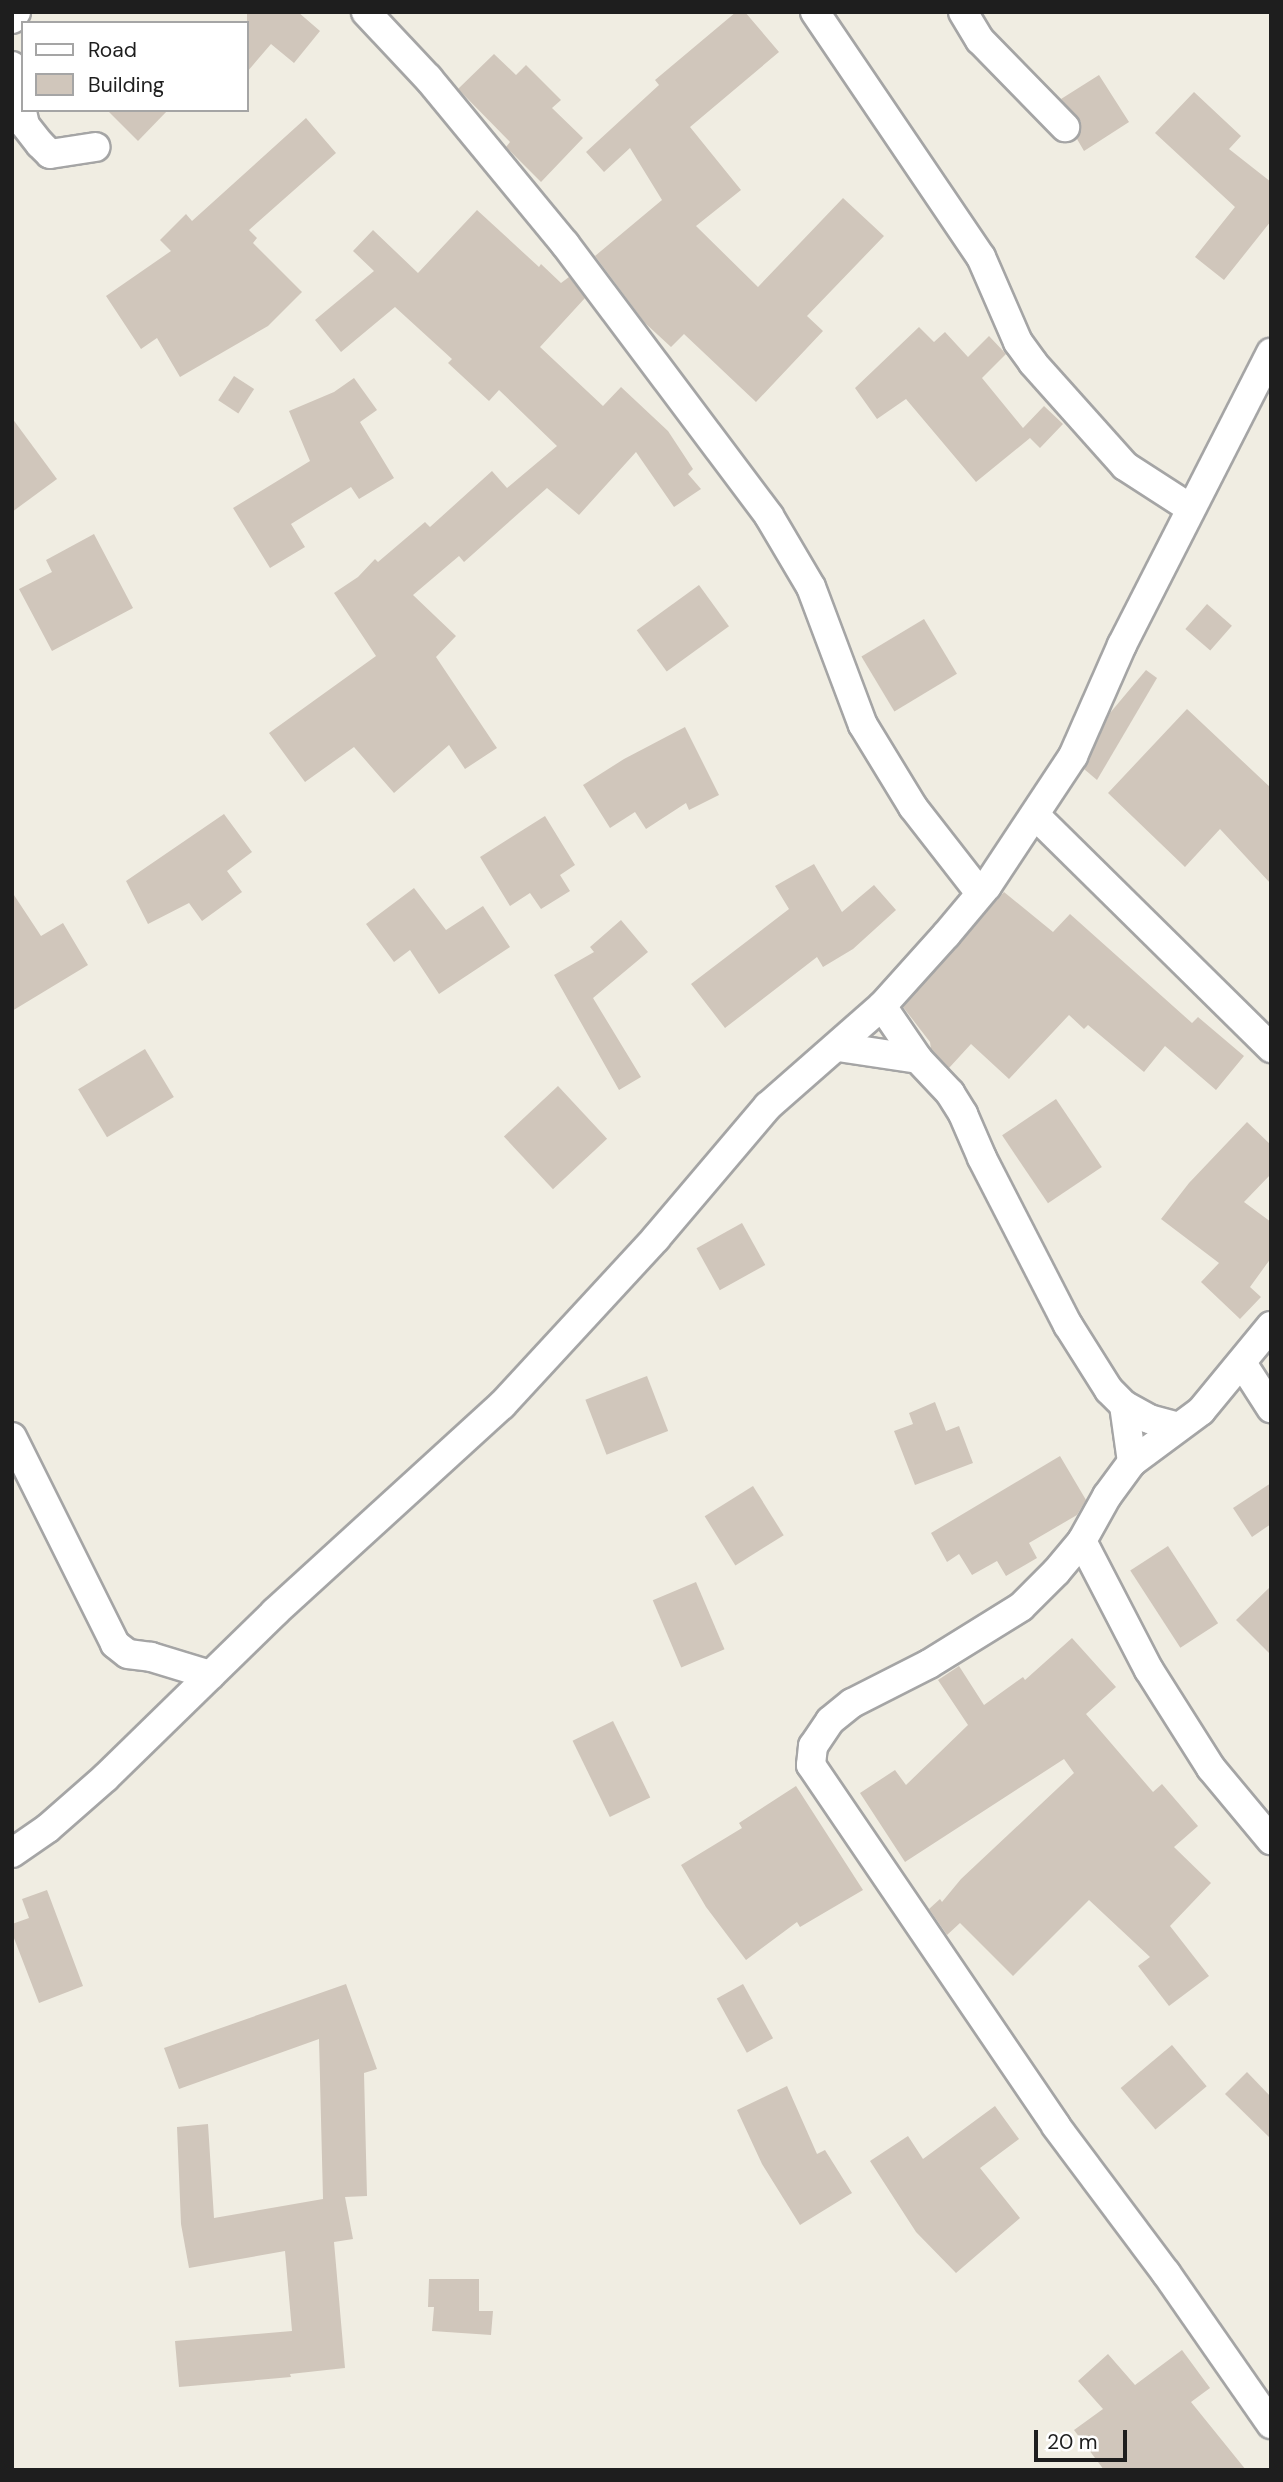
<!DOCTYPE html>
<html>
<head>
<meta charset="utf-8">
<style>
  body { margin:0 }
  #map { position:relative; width:1283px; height:2482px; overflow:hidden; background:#f0ede2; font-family:"DM Sans",sans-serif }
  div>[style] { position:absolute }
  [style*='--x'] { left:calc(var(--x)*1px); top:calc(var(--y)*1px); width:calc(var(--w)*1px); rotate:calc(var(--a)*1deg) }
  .building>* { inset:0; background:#d0c6bb; transform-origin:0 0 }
  .roads { filter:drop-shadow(2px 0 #a5a5a5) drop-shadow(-2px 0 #a5a5a5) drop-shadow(0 2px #a5a5a5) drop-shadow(0 -2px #a5a5a5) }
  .minor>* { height:28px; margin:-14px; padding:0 14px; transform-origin:14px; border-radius:14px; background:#fff }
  span { translate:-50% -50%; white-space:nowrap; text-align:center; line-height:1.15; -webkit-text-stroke:6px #fff; paint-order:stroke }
  .frame { position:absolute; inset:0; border:14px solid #1e1e1e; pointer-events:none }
  .legend { position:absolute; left:21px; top:21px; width:228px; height:91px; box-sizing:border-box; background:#fff; border:2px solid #a5a5a5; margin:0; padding:9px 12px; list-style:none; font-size:21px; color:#1e1e1e }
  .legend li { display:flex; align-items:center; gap:14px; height:35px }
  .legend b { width:35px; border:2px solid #a5a5a5 }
  .scale { position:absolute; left:1034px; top:2430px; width:93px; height:32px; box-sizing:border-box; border:4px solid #1e1e1e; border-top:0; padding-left:9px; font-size:21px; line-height:24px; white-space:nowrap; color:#1e1e1e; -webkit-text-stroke:5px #fff; paint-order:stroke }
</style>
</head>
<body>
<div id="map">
  <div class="building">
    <i style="clip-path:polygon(247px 12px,298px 12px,320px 31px,294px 63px,271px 44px,247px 72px)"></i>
    <i style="clip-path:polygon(736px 12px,745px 12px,779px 52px,690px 127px,741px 190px,696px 226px,758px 287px,843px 198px,884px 236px,807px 316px,823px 331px,756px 402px,684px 334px,671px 347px,645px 323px,595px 256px,662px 200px,630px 148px,604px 172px,586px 152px,659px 85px,655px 80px)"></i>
    <i style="clip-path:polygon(494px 54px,516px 75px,526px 65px,561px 100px,552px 108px,583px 138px,541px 182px,506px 147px,510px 142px,458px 89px)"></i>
    <i style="clip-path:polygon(1099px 75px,1129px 122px,1084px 151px,1077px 139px,1081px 122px,1061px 99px)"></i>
    <i style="clip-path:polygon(1194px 92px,1241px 136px,1229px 149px,1271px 182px,1271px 221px,1224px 280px,1195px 257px,1235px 207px,1155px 133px)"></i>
    <i style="clip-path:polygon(107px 110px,168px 110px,138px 141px)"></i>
    <i style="clip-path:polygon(306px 118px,336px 153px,249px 230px,257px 238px,253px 243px,302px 292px,268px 326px,180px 377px,157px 338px,141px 349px,106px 296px,171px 251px,160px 240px,186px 214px,192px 221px)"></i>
    <i style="clip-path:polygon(477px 210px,539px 267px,541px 264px,561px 283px,569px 277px,585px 298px,540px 347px,603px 406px,621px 387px,668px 431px,693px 469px,688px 474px,701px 489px,674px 507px,636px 452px,579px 515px,547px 488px,464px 562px,459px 556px,413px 595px,456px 636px,436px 657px,497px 748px,465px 769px,449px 745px,394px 793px,354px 747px,305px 782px,269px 733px,376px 656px,334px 593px,358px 577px,375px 559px,378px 562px,425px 522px,430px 527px,492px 471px,507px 488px,557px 446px,499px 390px,489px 401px,448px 363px,452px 359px,395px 307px,341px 352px,315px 320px,374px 271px,353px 251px,373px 230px,418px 273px)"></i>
    <i style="clip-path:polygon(919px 327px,934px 342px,945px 332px,968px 357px,989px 336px,1006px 354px,982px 378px,1023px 428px,1044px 406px,1063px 424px,1040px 448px,1030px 438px,976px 482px,906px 399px,877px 419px,855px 388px)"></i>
    <i style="left:234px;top:376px;width:24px;height:29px;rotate:33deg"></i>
    <i style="clip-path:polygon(354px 378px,377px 410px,360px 422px,394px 478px,359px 499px,351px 487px,291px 524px,305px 547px,270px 568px,233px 508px,310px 461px,289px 411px,334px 392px)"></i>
    <i style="clip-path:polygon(12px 418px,57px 479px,12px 512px)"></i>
    <i style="clip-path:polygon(94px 534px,133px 608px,52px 651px,19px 589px,52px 572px,46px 560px)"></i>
    <i style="left:699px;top:585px;width:51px;height:77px;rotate:54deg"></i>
    <i style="left:1207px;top:604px;width:33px;height:33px;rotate:41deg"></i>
    <i style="left:924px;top:619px;width:64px;height:73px;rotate:59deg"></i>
    <i style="clip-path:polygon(1146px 670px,1157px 678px,1097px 780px,1084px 769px,1110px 713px)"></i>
    <i style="clip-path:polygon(1187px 709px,1271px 788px,1271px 884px,1220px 829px,1185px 867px,1108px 793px)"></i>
    <i style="clip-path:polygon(685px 727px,719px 795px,689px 810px,686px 803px,646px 829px,635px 812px,610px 828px,583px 785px,624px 759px)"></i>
    <i style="clip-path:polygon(224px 814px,252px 852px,227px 871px,242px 892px,202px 921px,189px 903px,148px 924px,126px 881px)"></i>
    <i style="clip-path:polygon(545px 816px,575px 865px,560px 875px,570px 891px,541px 909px,530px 893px,510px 906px,480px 857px)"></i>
    <i style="clip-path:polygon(814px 864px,842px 912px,874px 885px,896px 910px,853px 949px,823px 967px,817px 957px,725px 1028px,691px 984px,789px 909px,775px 886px)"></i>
    <i style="clip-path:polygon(414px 888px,446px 930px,483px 906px,510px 947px,439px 994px,410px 950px,394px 962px,366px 924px)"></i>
    <i style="clip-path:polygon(12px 892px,41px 936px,63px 923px,88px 965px,12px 1011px)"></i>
    <i style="clip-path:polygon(1004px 892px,1053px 932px,1070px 914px,1192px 1023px,1198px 1017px,1244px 1056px,1216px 1090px,1165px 1046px,1144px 1072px,1088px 1025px,1084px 1029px,1069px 1015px,1009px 1079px,971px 1044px,949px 1068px,931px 1049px,930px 1042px,903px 1007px)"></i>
    <i style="clip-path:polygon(621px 920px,648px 952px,593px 998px,641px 1077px,619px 1090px,554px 975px,594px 952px,590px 947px)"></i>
    <i style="left:145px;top:1049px;width:56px;height:78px;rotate:59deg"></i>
    <i style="left:558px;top:1086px;width:72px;height:74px;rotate:47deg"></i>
    <i style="left:1056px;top:1099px;width:82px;height:65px;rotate:56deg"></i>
    <i style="clip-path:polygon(1247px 1122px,1271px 1145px,1271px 1174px,1244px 1202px,1271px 1222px,1271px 1258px,1250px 1287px,1261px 1297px,1240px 1319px,1201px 1282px,1219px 1263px,1161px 1219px,1189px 1183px)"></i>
    <i style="left:742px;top:1223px;width:48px;height:52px;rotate:61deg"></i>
    <i style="left:647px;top:1376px;width:59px;height:66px;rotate:69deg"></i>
    <i style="clip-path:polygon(935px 1402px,946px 1431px,959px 1426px,973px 1463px,915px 1485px,894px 1431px,913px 1424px,909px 1413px)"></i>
    <i style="clip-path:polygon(1060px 1456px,1086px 1500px,1077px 1515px,1029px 1543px,1037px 1558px,1006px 1576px,997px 1561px,972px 1575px,959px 1554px,947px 1562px,931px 1533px)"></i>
    <i style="clip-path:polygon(1271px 1483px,1271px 1524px,1252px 1537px,1233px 1508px)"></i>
    <i style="left:753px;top:1486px;width:58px;height:57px;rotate:58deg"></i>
    <i style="left:1168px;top:1546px;width:92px;height:45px;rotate:57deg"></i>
    <i style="left:696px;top:1582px;width:73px;height:47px;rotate:67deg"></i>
    <i style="clip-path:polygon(1271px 1586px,1271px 1655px,1236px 1620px)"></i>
    <i style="clip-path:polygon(1072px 1638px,1116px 1687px,1086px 1714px,1153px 1792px,1162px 1784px,1198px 1826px,1174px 1847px,1211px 1883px,1170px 1926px,1209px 1976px,1169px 2006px,1138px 1966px,1150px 1957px,1089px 1900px,1013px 1976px,960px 1923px,947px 1935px,929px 1909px,940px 1899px,942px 1902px,961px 1879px,1074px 1773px,1064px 1759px,905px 1862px,860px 1793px,895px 1770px,906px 1785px,968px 1725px,938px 1680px,959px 1666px,984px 1705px,1023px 1677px,1025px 1680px)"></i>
    <i style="left:613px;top:1721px;width:85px;height:45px;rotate:64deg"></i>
    <i style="clip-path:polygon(796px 1786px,863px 1890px,800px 1927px,797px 1922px,746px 1960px,706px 1907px,681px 1865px,742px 1828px,739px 1823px)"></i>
    <i style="clip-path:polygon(47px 1890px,83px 1986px,39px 2003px,12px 1933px,12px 1924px,29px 1918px,22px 1899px)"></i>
    <i style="clip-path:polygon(346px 1984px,377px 2069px,364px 2073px,367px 2196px,345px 2197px,353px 2239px,334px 2242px,345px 2368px,290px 2374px,291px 2377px,179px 2387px,175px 2341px,292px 2331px,285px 2251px,189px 2268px,181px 2224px,177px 2127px,208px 2124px,214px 2218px,323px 2199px,319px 2039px,179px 2089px,164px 2048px)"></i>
    <i style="left:743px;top:1984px;width:62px;height:30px;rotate:61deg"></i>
    <i style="left:1172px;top:2045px;width:54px;height:67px;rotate:50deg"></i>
    <i style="clip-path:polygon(1247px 2072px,1271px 2097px,1271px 2139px,1225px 2094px)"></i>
    <i style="clip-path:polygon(787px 2086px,817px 2154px,825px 2150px,852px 2193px,800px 2225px,762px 2164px,737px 2110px)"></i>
    <i style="clip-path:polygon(995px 2106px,1019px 2139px,980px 2168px,1020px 2218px,956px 2273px,916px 2232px,870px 2161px,908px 2136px,923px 2159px)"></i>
    <i style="clip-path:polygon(429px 2279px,479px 2279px,479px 2311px,493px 2311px,491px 2335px,432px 2331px,434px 2307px,428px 2307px)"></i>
    <i style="clip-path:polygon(1182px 2350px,1210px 2388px,1191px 2402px,1246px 2470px,1104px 2470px,1074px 2430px,1103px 2409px,1078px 2381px,1108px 2354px,1135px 2385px)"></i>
  </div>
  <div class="roads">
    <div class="minor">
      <i style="--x:366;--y:12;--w:91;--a:46.8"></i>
      <i style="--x:428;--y:78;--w:215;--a:50.5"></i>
      <i style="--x:565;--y:244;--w:340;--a:53.1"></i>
      <i style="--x:769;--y:516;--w:82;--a:59.4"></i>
      <i style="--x:811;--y:587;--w:147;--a:69.4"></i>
      <i style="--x:863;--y:725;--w:96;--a:58.6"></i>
      <i style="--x:913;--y:807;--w:109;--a:52.1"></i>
      <i style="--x:815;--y:12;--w:296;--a:55.9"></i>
      <i style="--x:981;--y:257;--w:93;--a:66.5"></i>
      <i style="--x:1018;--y:342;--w:26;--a:54"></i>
      <i style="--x:1033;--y:363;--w:138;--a:48.2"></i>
      <i style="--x:1125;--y:466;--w:77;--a:32.9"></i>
      <i style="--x:963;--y:12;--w:33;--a:59"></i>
      <i style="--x:980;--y:40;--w:122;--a:45.7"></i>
      <i style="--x:12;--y:19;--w:8;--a:-60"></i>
      <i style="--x:12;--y:66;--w:60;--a:77.6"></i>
      <i style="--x:25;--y:125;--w:24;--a:52"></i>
      <i style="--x:40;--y:144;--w:14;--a:45"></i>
      <i style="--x:50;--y:154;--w:46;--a:-8.8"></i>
      <i style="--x:1035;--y:815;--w:332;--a:44.6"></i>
      <i style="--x:882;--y:1006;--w:64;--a:55.8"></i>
      <i style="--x:918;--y:1059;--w:47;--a:46.7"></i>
      <i style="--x:950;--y:1093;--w:25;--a:58"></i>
      <i style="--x:963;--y:1114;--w:48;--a:66.6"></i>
      <i style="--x:982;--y:1158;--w:188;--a:62.8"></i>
      <i style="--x:1068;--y:1325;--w:77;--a:57.8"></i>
      <i style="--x:1109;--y:1390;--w:21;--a:45"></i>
      <i style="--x:1124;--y:1405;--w:29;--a:29"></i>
      <i style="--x:1149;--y:1419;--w:30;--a:15"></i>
      <i style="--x:838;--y:1047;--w:81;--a:8.5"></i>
      <i style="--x:1271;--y:1326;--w:110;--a:129.5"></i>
      <i style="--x:1201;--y:1411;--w:86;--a:143.5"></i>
      <i style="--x:1132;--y:1462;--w:42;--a:126.3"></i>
      <i style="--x:1107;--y:1496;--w:51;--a:119.1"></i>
      <i style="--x:1082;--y:1541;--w:145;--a:62.6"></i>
      <i style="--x:1149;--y:1670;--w:116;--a:57.7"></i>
      <i style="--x:1211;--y:1768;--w:94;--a:50.2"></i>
      <i style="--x:1242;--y:1363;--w:54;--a:57.2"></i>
      <i style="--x:1124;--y:1405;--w:58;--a:82"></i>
      <i style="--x:12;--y:1437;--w:231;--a:63.5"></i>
      <i style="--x:115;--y:1644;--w:16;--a:38"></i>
      <i style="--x:128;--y:1654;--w:23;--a:7"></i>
      <i style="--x:151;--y:1657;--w:62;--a:17"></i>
      <i style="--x:1082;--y:1541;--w:40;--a:130"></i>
      <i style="--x:1056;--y:1572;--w:49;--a:135"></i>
      <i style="--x:1021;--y:1607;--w:108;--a:148.2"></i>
      <i style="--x:929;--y:1664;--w:86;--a:153.1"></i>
      <i style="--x:852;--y:1703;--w:28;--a:141"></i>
      <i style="--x:830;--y:1721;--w:30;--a:124"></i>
      <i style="--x:813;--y:1746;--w:19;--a:96"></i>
      <i style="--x:811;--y:1765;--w:436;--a:55.8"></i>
      <i style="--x:1056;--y:2126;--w:184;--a:53.2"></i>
      <i style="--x:1166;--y:2273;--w:184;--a:55.2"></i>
      <i style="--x:12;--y:1853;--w:44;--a:-34.8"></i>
      <i style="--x:48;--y:1828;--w:77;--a:-41.3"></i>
      <i style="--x:106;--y:1777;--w:236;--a:-44.3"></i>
      <i style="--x:275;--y:1612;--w:307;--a:-42.4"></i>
      <i style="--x:502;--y:1405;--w:227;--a:-47.3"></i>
      <i style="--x:656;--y:1238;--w:173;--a:-49.7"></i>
      <i style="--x:768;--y:1106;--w:152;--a:-41.3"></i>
      <i style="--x:882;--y:1006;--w:96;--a:-48"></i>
      <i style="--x:946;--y:935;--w:64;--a:-50.1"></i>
      <i style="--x:987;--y:886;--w:156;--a:-56.5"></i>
      <i style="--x:1073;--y:756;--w:121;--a:-66.2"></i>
      <i style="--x:1122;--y:645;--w:328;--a:-63"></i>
    </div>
  </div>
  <div class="frame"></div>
  <ul class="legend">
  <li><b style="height:9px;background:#fff"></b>Road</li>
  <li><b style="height:19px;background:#d0c6bb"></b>Building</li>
  </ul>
  <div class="scale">20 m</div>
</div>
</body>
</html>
